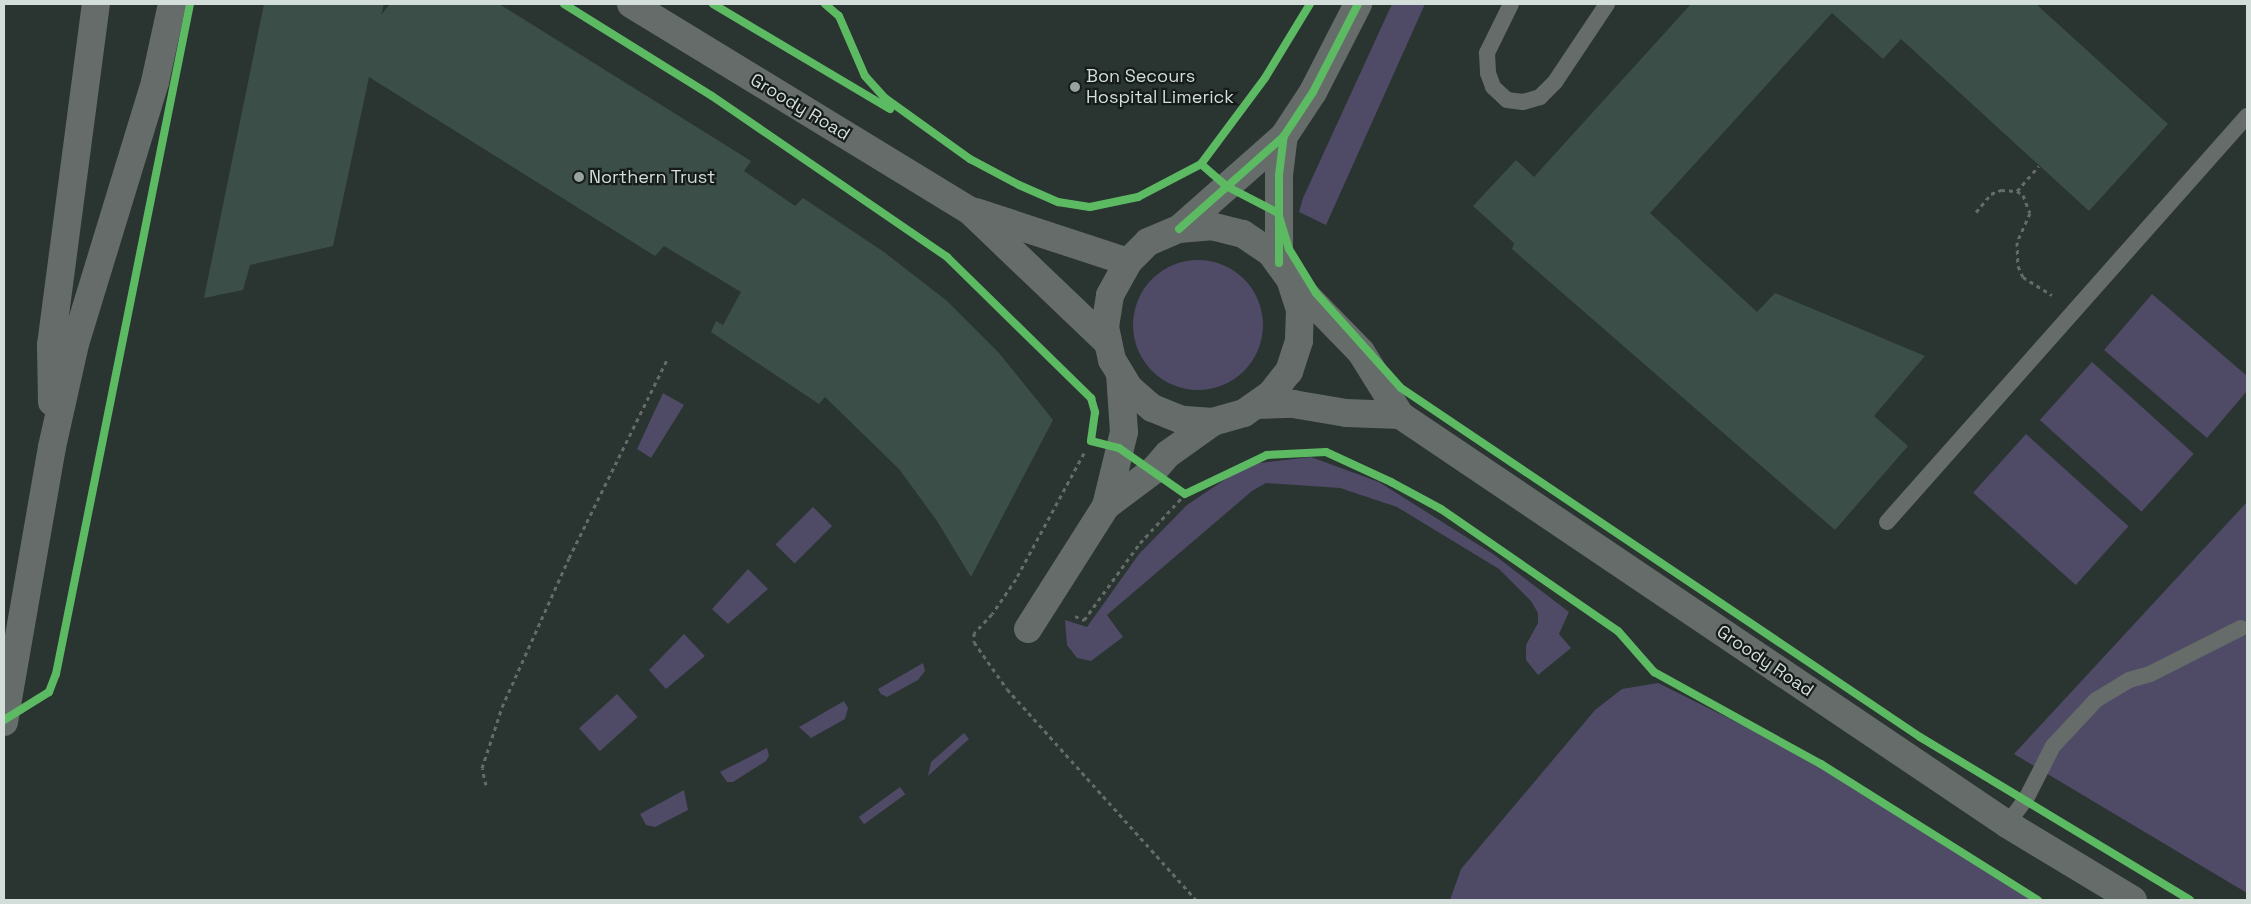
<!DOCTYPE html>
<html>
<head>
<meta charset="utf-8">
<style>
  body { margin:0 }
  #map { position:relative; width:2251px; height:904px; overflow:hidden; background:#2a3430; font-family:"Space Grotesk",sans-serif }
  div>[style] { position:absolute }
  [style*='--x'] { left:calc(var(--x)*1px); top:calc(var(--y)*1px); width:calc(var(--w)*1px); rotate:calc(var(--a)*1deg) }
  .green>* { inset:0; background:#4f4a66; transform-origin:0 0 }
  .round { border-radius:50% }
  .building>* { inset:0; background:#3c4e48 }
  .path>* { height:3px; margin-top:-1.5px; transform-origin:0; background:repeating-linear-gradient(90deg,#656b69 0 4px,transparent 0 8px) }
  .service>* { height:16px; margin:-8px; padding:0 8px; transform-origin:8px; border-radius:8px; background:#666c69 }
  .minor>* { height:28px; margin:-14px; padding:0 14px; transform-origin:14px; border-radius:14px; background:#666c69 }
  .tertiary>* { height:28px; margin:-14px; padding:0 14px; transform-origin:14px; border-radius:14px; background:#666c69 }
  .secondary>* { height:28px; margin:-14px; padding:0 14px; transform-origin:14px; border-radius:14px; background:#666c69 }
  .cycleway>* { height:8px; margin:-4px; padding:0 4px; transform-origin:4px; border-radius:4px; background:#5cba63 }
  .dots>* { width:14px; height:14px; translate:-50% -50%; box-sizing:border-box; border:2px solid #151c1a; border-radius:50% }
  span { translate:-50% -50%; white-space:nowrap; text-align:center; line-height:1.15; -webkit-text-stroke:4.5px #151c1a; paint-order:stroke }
  .poi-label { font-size:18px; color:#d3ddd9 }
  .left { translate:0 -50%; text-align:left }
  .street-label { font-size:18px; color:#d3ddd9 }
  .frame { position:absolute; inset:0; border:5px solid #d3ddd9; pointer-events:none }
</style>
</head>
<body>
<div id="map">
  <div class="green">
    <i style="clip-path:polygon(1392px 4px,1425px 4px,1326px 225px,1299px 212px,1303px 198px)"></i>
    <i class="round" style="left:1133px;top:260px;width:130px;height:130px"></i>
    <i style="clip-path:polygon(2152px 294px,2247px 376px,2247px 391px,2207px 438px,2104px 350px)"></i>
    <i style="left:2092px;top:362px;width:137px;height:78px;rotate:42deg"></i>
    <i style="clip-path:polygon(663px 393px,684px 405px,651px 458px,637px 449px)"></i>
    <i style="left:2026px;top:434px;width:138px;height:79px;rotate:42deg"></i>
    <i style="clip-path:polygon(1311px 457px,1379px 482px,1493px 554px,1569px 612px,1559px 634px,1571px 648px,1538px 675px,1526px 660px,1526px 645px,1538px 623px,1538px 613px,1531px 601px,1499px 569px,1397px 507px,1340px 488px,1266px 483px,1252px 491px,1107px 615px,1123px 637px,1091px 661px,1077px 658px,1067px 645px,1065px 620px,1087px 627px,1139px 554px,1187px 505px,1236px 472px,1260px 463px)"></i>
    <i style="clip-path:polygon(2247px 502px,2247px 893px,2014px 754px)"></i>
    <i style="left:813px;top:507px;width:27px;height:53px;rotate:45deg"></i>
    <i style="clip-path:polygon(748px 569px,768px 589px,728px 624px,712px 609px)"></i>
    <i style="clip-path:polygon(684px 634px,705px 656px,666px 689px,649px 670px)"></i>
    <i style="clip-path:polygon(923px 663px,925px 671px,918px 680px,887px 697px,881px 694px,878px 689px)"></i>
    <i style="clip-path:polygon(1658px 683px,1821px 764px,2038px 900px,1450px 900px,1461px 869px,1595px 710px,1622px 689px)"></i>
    <i style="left:617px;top:694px;width:31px;height:51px;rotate:48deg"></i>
    <i style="clip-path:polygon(844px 701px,848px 708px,845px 719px,811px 738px,799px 727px)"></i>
    <i style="clip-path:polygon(964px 733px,969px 739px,928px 776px,931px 762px)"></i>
    <i style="clip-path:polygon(767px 748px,769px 756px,766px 761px,733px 782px,727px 782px,720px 772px)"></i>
    <i style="left:900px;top:787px;width:9px;height:51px;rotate:54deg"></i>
    <i style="clip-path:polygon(684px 790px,688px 810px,655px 827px,646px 825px,640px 814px)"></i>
  </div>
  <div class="building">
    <i style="clip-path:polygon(264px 4px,384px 4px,381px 15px,390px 4px,499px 4px,751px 161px,744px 171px,795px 206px,803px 198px,884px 252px,947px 301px,999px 353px,1053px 420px,971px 577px,937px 521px,899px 469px,825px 397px,819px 404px,711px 332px,716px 321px,723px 325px,741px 292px,664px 246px,655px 256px,369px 77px,333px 246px,250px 265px,243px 290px,204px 298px)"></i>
    <i style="clip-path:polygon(1691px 4px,2036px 4px,2168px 124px,2089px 211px,1901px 39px,1883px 59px,1832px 13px,1650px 213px,1757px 312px,1775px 293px,1925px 356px,1874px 416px,1908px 446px,1835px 530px,1512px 249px,1514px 243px,1473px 206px,1516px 160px,1534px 177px)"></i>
  </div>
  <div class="path">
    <i style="--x:2017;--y:191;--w:33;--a:-49"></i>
    <i style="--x:1976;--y:212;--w:23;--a:-50"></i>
    <i style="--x:1991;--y:194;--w:11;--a:-22"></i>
    <i style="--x:2001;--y:190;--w:16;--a:4"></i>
    <i style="--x:2017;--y:191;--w:7;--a:34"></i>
    <i style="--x:2023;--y:195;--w:19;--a:69"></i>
    <i style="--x:2030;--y:213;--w:32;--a:114"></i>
    <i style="--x:2017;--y:242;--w:24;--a:88"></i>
    <i style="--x:2018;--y:266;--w:12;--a:66"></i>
    <i style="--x:2023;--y:277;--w:34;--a:32"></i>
    <i style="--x:1084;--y:453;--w:143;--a:118.4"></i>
    <i style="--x:1016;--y:579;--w:42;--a:124.4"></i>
    <i style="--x:992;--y:614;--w:26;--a:133"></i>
    <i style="--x:974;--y:633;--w:9;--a:90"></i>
    <i style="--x:974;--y:642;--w:57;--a:54.9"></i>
    <i style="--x:1007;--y:689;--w:283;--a:48.1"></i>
    <i style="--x:1075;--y:616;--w:10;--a:24"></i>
    <i style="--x:1084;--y:620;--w:95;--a:-54"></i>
    <i style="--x:1140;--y:543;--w:67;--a:-47.4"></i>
    <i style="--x:486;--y:785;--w:17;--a:-103"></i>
    <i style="--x:482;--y:768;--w:64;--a:-71.8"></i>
    <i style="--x:502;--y:707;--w:163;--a:-65.8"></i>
    <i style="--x:569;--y:558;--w:221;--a:-63.7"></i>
  </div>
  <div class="service">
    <i style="--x:1511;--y:4;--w:55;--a:116.1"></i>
    <i style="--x:1487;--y:53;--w:20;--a:87"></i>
    <i style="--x:1488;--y:73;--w:15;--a:70"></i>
    <i style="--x:1493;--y:87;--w:19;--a:43"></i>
    <i style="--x:1507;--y:100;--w:16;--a:7"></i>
    <i style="--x:1523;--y:102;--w:18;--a:-16"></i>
    <i style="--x:1540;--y:97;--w:21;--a:-45"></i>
    <i style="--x:1555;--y:82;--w:94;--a:-56.3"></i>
    <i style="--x:1887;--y:522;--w:543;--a:-48.44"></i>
    <i style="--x:2007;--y:824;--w:31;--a:-53"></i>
    <i style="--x:2026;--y:799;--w:59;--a:-63"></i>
    <i style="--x:2053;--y:746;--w:63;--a:-46.9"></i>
    <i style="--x:2096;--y:700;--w:39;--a:-31"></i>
    <i style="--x:2129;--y:680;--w:22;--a:-16"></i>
    <i style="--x:2150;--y:674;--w:102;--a:-26.8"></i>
  </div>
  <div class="minor">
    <i style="--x:1106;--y:506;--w:60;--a:-36.9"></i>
    <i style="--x:1154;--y:470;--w:21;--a:-49"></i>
    <i style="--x:1168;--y:454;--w:55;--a:-35.4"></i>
    <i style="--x:1028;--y:629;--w:146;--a:-57.6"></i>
    <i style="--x:1106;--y:506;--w:76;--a:-76.3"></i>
    <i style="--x:1124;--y:432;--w:58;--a:-93.9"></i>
  </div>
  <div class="tertiary">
    <i style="--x:631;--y:4;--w:396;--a:31.4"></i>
    <i style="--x:969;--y:210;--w:192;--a:43.7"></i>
    <i style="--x:976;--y:212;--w:160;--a:18.2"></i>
    <i style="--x:1179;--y:229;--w:140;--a:-41.5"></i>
    <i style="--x:1284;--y:136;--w:53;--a:-56.6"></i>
    <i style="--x:1313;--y:92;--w:99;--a:-62.9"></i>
    <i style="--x:1279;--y:263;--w:88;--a:-90"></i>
    <i style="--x:1279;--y:175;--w:39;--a:-83"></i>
    <i style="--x:1290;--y:279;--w:33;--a:72"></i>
    <i style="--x:1300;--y:310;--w:31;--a:92"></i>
    <i style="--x:1299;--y:341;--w:32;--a:108"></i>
    <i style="--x:1289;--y:371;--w:29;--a:128"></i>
    <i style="--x:1271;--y:394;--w:33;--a:145"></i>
    <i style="--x:1244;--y:413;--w:32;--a:164"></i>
    <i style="--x:1213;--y:422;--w:31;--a:-176"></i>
    <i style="--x:1182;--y:420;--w:32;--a:-158"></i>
    <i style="--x:1152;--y:408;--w:30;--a:-139"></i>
    <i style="--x:1129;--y:388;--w:33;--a:-121"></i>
    <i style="--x:1112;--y:360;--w:34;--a:-102"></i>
    <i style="--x:1105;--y:327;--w:32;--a:-81"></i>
    <i style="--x:1110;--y:295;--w:38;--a:-61"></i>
    <i style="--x:1128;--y:262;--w:28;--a:-45"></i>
    <i style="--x:1148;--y:242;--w:34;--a:-23"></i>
    <i style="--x:1179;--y:229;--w:32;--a:-5"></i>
    <i style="--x:1211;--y:226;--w:33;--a:14"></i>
    <i style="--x:1243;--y:234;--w:34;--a:34"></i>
    <i style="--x:1271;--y:253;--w:32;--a:54"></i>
    <i style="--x:1290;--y:279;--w:102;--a:45.8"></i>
    <i style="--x:1361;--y:352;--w:74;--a:58.2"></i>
    <i style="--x:1400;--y:415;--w:732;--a:33.97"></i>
    <i style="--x:2007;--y:824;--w:147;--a:31.1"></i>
    <i style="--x:1256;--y:405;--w:37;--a:-2"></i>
    <i style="--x:1293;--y:404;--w:54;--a:9.6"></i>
    <i style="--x:1346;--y:413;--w:54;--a:2.1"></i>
  </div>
  <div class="secondary">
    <i style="--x:52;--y:402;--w:57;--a:-91"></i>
    <i style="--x:51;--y:345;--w:344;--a:-82.5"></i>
    <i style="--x:4;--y:722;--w:279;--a:-80.1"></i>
    <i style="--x:52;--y:447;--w:106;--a:-77.4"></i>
    <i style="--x:75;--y:344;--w:274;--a:-73"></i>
    <i style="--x:155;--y:82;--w:80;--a:-77.7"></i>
  </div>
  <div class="cycleway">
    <i style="--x:564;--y:4;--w:174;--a:31.9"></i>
    <i style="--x:712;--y:96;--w:285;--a:34.4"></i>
    <i style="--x:947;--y:257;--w:202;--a:44.4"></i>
    <i style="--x:1091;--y:398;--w:15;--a:74"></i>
    <i style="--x:1095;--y:412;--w:29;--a:98"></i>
    <i style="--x:1091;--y:441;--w:29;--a:14"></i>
    <i style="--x:1119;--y:448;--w:80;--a:34.9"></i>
    <i style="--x:1185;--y:494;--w:91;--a:-25.4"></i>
    <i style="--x:1267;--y:455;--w:59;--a:-2.9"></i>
    <i style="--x:1326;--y:452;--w:72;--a:24.8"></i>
    <i style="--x:1391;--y:482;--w:57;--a:28.4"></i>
    <i style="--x:1441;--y:509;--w:215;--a:34.6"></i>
    <i style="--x:1618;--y:631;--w:55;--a:48.7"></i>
    <i style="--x:1654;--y:672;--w:191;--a:28.9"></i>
    <i style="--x:1821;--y:764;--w:256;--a:32.1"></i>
    <i style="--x:713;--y:4;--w:206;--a:30.7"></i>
    <i style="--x:825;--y:4;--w:18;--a:41"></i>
    <i style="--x:839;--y:16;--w:65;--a:66.6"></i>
    <i style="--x:865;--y:76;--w:30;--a:48"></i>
    <i style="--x:885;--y:98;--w:105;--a:35.7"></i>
    <i style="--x:970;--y:159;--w:55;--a:28"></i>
    <i style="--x:1019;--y:185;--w:43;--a:23.6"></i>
    <i style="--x:1058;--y:202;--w:32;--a:9"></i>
    <i style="--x:1090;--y:207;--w:49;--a:-11.8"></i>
    <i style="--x:1138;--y:197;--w:71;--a:-27.6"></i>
    <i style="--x:1201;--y:164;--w:33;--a:41"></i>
    <i style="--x:1226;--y:186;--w:59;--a:27.4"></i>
    <i style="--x:1278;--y:213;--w:38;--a:73"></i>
    <i style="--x:1289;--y:249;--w:52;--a:58.5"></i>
    <i style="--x:1316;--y:293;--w:127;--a:48.2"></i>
    <i style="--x:1401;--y:388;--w:625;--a:33.92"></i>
    <i style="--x:1920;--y:737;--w:315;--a:31.1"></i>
    <i style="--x:1201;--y:164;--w:107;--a:-53.3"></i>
    <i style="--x:1265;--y:78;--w:87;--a:-58.7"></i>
    <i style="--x:1179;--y:229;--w:140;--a:-41.5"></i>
    <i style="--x:1284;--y:136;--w:53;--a:-56.6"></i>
    <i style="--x:1313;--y:92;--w:99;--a:-62.9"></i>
    <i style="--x:1279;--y:263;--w:88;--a:-90"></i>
    <i style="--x:1279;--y:175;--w:39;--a:-83"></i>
    <i style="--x:4;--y:720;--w:53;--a:-31.9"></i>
    <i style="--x:49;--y:692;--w:19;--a:-69"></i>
    <i style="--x:56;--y:674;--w:683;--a:-78.69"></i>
  </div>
  <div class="dots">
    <i style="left:1075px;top:87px;background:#98a29e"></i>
    <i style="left:579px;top:177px;background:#98a29e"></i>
  </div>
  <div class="poi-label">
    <span class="left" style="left:1086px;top:87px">Bon Secours<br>Hospital Limerick</span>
    <span class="left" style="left:589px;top:177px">Northern Trust</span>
  </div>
  <div class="street-label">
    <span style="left:800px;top:107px;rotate:31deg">Groody Road</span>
    <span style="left:1765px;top:661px;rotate:34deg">Groody Road</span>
  </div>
  <div class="frame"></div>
</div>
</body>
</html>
